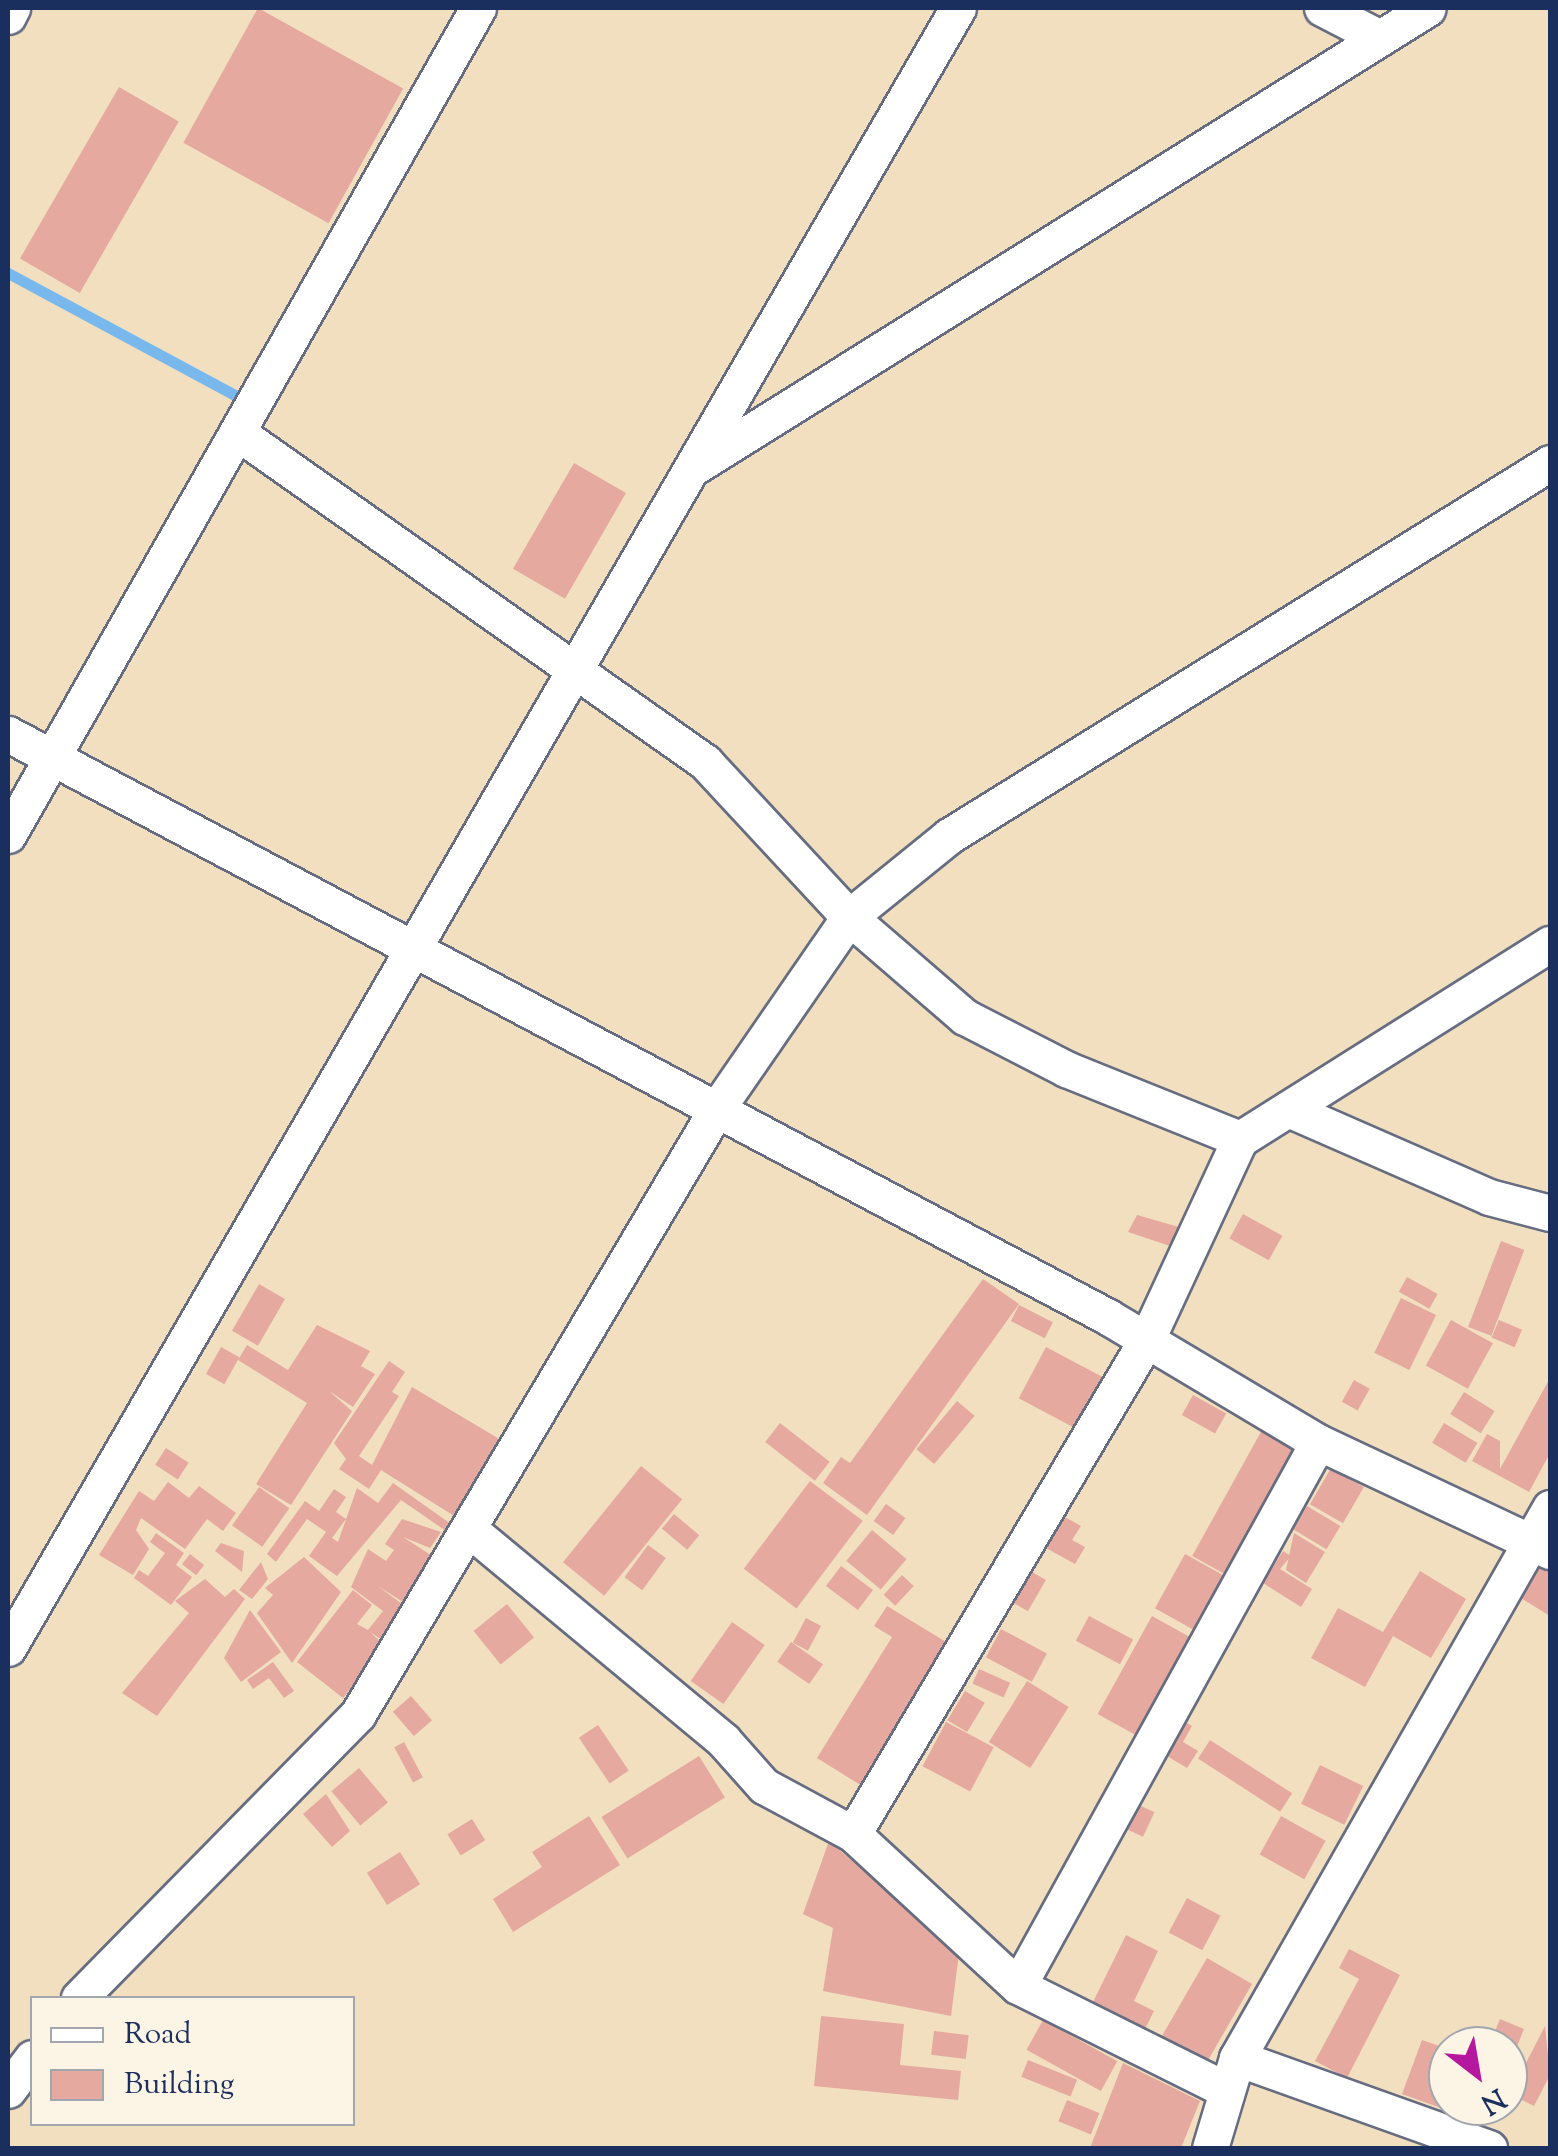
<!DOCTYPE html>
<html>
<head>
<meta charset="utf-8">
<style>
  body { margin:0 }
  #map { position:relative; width:1558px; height:2156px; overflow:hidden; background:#f1dfc0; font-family:"Sorts Mill Goudy",serif }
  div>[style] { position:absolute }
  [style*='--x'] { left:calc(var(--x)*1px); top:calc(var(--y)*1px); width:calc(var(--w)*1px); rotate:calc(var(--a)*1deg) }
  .stream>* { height:11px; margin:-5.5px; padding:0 5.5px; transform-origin:5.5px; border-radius:5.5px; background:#78b8ec }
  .building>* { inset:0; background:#e5a99f; transform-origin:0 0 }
  .roads { filter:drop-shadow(2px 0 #666d80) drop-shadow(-2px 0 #666d80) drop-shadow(0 2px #666d80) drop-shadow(0 -2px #666d80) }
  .minor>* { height:35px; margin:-17.5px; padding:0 17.5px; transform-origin:17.5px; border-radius:17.5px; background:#fff }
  span { translate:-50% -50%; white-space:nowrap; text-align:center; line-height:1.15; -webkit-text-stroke:8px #fcf5e5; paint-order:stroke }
  .frame { position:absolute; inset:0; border:10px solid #1b2f5e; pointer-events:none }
  .legend { position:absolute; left:30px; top:1996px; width:325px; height:130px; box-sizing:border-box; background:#fcf5e5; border:2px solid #a2a6af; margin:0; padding:12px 18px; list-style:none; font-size:30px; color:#1b2f5e }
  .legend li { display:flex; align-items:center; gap:20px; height:50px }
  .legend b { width:50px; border:2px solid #a2a6af }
  .north { position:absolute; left:1428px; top:2026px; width:100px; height:100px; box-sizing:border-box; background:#fcf5e5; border:2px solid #a2a6af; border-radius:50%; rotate:149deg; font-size:28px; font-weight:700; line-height:40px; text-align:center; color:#1b2f5e }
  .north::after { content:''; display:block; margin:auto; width:35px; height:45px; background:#b5179e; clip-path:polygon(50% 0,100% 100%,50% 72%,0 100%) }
</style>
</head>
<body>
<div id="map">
  <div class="stream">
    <i style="--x:8;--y:273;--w:272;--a:28.3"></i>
  </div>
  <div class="building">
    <i style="left:258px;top:8px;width:166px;height:154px;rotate:29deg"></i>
    <i style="left:119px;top:87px;width:69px;height:198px;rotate:30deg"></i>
    <i style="left:574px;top:463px;width:60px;height:122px;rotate:30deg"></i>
    <i style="left:1243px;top:1214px;width:45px;height:28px;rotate:29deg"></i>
    <i style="clip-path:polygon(1137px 1215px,1186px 1229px,1176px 1248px,1128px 1232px)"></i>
    <i style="left:1501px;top:1241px;width:25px;height:92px;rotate:21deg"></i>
    <i style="left:1407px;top:1277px;width:35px;height:17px;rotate:29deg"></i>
    <i style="clip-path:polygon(983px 1279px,1019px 1304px,867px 1515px,823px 1483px,841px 1457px,850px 1463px)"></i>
    <i style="left:259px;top:1284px;width:30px;height:54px;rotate:30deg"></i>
    <i style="left:1401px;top:1298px;width:39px;height:61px;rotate:26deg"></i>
    <i style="left:1019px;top:1305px;width:38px;height:18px;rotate:27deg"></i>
    <i style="left:1451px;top:1320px;width:48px;height:52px;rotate:29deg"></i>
    <i style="left:1499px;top:1320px;width:25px;height:19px;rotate:23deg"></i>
    <i style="clip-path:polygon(317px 1325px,370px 1351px,361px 1366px,375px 1374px,353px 1407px,329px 1391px,352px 1411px,291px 1505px,256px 1484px,307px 1403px,238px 1360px,247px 1345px,288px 1370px)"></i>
    <i style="left:221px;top:1347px;width:21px;height:31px;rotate:29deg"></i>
    <i style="left:1046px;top:1347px;width:64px;height:58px;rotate:28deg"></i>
    <i style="clip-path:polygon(389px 1361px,405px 1372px,392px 1392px,399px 1396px,359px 1456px,372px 1465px,412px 1387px,506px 1443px,459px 1519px,381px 1470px,369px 1489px,339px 1469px,346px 1459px,334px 1443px)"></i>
    <i style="clip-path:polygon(1550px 1378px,1550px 1453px,1529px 1492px,1472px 1461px,1487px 1434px,1500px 1441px,1500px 1469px)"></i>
    <i style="left:1354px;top:1380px;width:18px;height:25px;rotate:29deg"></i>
    <i style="left:1464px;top:1392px;width:36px;height:26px;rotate:32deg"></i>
    <i style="left:1193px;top:1395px;width:38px;height:23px;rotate:29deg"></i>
    <i style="left:957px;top:1401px;width:23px;height:63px;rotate:40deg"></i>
    <i style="left:780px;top:1423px;width:63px;height:24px;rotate:38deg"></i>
    <i style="left:1444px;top:1423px;width:39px;height:23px;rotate:31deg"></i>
    <i style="left:1262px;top:1430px;width:47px;height:144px;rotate:29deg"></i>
    <i style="left:166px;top:1448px;width:27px;height:20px;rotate:33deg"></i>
    <i style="left:641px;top:1466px;width:53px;height:124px;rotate:39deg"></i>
    <i style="left:1331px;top:1468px;width:38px;height:42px;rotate:30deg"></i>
    <i style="left:810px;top:1481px;width:66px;height:110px;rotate:37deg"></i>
    <i style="clip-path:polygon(168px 1482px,189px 1498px,199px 1486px,236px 1513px,223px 1531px,207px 1519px,185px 1549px,141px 1518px,136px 1530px,149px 1549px,133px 1575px,99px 1555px,139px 1491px,154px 1501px)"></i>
    <i style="clip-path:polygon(393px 1483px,451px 1524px,446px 1531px,401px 1500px,337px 1576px,309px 1556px,326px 1532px,307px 1519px,276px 1562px,267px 1554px,305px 1501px,319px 1511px,334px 1489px,346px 1497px,336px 1512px,346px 1519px,332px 1538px,338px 1542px,357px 1488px,378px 1503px)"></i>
    <i style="left:259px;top:1487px;width:37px;height:47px;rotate:35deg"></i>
    <i style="left:886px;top:1504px;width:24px;height:21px;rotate:36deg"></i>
    <i style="left:1307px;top:1506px;width:39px;height:27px;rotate:31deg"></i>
    <i style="left:674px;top:1514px;width:33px;height:19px;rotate:40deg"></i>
    <i style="clip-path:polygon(1063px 1516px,1081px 1526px,1072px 1540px,1085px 1547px,1075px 1564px,1046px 1548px)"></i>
    <i style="clip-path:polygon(402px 1519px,441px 1532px,430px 1548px,403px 1537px,437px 1559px,406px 1604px,378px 1586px,410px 1610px,385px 1642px,370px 1632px,385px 1646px,343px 1698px,297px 1662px,353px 1590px,372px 1605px,357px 1624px,368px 1630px,383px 1611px,351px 1587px,368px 1549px,386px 1561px,394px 1550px,385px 1544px)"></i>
    <i style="left:872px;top:1530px;width:45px;height:40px;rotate:40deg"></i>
    <i style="clip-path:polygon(156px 1533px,184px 1553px,176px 1565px,192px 1577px,171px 1605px,134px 1578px,139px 1570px,148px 1576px,165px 1553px,150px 1542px)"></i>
    <i style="clip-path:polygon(1294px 1533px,1325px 1552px,1306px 1583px,1286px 1570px)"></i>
    <i style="clip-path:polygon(221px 1543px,244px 1551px,242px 1572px,215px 1551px)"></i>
    <i style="left:648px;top:1545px;width:22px;height:40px;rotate:36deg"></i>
    <i style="clip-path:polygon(1283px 1551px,1291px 1556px,1280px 1569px,1312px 1589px,1301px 1607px,1263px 1583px)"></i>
    <i style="left:190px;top:1554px;width:18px;height:13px;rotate:38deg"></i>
    <i style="left:1185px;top:1554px;width:56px;height:62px;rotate:29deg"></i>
    <i style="clip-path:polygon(304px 1557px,341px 1592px,292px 1663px,257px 1613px,273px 1595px,265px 1588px)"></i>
    <i style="clip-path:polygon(261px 1562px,268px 1579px,252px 1599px,239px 1590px)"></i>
    <i style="clip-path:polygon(1542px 1562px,1550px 1567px,1550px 1616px,1519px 1597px)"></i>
    <i style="left:841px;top:1566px;width:40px;height:25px;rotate:37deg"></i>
    <i style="clip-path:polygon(1420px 1571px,1466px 1599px,1431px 1658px,1393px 1636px,1365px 1687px,1311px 1658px,1338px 1608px,1383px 1632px)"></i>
    <i style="left:1032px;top:1572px;width:16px;height:36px;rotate:30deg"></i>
    <i style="left:902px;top:1575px;width:16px;height:27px;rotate:43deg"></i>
    <i style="clip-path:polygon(205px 1579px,225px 1597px,234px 1589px,245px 1599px,157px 1716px,122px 1693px,189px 1613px,175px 1601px)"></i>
    <i style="left:507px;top:1604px;width:43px;height:43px;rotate:51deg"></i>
    <i style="clip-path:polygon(887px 1606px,951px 1645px,862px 1786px,817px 1758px,892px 1637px,874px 1626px)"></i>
    <i style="clip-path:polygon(250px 1610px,281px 1652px,241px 1682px,224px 1658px)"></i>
    <i style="left:1089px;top:1616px;width:50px;height:28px;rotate:28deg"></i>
    <i style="left:1152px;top:1616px;width:54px;height:112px;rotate:29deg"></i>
    <i style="left:806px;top:1618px;width:17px;height:28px;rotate:28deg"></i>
    <i style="left:732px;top:1622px;width:40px;height:72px;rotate:35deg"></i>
    <i style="left:1001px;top:1629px;width:52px;height:32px;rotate:28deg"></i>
    <i style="left:791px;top:1642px;width:39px;height:24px;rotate:35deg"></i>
    <i style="clip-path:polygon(273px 1662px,294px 1691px,284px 1698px,269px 1678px,253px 1689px,247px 1680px)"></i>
    <i style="left:979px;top:1669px;width:34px;height:16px;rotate:24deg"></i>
    <i style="left:1027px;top:1681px;width:49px;height:72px;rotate:32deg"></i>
    <i style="left:965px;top:1691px;width:23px;height:34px;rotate:31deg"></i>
    <i style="left:411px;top:1696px;width:32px;height:24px;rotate:49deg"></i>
    <i style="clip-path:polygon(1182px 1720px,1192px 1726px,1183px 1742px,1198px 1751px,1187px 1768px,1162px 1753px)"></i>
    <i style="left:946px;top:1722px;width:54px;height:50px;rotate:28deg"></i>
    <i style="left:598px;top:1725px;width:55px;height:23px;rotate:56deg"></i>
    <i style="left:1210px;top:1740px;width:98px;height:22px;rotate:33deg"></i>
    <i style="left:404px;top:1742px;width:40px;height:11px;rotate:62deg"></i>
    <i style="left:699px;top:1756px;width:49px;height:115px;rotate:58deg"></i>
    <i style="left:1320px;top:1765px;width:48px;height:43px;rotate:26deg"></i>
    <i style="left:359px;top:1768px;width:45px;height:36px;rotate:50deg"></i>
    <i style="clip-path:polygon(326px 1794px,350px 1831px,332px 1847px,303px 1814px)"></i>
    <i style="left:1139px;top:1805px;width:17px;height:27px;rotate:25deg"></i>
    <i style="clip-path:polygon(589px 1816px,620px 1865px,513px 1932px,493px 1899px,542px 1867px,532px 1852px)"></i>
    <i style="left:1281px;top:1816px;width:51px;height:44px;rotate:29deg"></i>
    <i style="left:472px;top:1819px;width:25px;height:29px;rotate:58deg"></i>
    <i style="clip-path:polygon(829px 1841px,959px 1954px,951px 2016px,823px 1991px,833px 1928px,803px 1914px)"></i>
    <i style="left:400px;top:1852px;width:38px;height:39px;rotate:58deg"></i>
    <i style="left:1187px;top:1898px;width:38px;height:39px;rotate:28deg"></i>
    <i style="clip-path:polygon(1126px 1935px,1158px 1951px,1134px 2001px,1154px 2011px,1145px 2029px,1093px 2002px)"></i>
    <i style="clip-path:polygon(1349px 1949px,1400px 1975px,1347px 2078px,1315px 2061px,1359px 1979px,1339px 1968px)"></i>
    <i style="left:1207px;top:1958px;width:52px;height:96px;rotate:30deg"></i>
    <i style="clip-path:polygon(821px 2016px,904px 2024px,900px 2065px,961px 2071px,958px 2100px,814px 2086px)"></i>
    <i style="clip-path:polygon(1500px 2019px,1524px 2029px,1508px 2069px,1508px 2046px,1489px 2046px)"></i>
    <i style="left:1043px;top:2020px;width:85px;height:34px;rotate:29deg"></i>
    <i style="clip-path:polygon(1545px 2026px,1550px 2075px,1534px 2106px,1510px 2094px)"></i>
    <i style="left:934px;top:2031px;width:35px;height:24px;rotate:7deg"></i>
    <i style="clip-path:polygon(1422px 2040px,1448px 2049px,1452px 2112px,1402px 2094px)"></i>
    <i style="left:1028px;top:2060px;width:53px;height:18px;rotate:22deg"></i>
    <i style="clip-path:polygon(1123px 2063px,1200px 2101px,1181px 2148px,1090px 2148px)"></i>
    <i style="left:1067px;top:2100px;width:35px;height:23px;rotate:22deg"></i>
  </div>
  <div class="roads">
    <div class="minor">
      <i style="--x:1322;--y:8;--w:65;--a:27.3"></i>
      <i style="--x:8;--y:16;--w:9;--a:-63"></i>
      <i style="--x:241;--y:435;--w:568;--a:35.17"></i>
      <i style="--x:705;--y:762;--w:212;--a:47.1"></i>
      <i style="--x:849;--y:917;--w:153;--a:40.8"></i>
      <i style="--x:965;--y:1017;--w:114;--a:27.2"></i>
      <i style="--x:1066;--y:1069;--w:188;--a:21.9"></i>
      <i style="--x:696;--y:466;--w:863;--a:-32.03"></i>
      <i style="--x:8;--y:734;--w:1245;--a:27.92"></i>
      <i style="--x:1108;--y:1317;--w:244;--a:30.8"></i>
      <i style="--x:1318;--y:1442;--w:256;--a:25.2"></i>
      <i style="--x:8;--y:835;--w:951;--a:-60.39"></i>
      <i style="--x:1288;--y:1109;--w:219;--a:23.6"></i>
      <i style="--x:1489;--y:1197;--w:63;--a:14.7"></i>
      <i style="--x:470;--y:1530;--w:329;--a:39.7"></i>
      <i style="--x:723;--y:1740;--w:62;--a:48.3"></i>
      <i style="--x:764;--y:1786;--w:101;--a:28.3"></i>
      <i style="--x:853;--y:1834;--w:224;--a:42.7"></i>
      <i style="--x:1018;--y:1986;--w:621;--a:-61.12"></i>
      <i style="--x:8;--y:1648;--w:1895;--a:-59.92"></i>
      <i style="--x:853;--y:1834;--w:576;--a:-59.29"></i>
      <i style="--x:1147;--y:1339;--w:221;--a:-65.1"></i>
      <i style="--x:1240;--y:1139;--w:366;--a:-32.2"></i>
      <i style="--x:1018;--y:1986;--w:233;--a:26.5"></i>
      <i style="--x:79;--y:1998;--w:398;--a:-45.5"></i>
      <i style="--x:358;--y:1714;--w:702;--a:-59.34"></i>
      <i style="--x:716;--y:1110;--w:234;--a:-55.4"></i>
      <i style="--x:849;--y:917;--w:129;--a:-39"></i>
      <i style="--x:949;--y:836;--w:707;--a:-31.83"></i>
      <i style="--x:1237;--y:2058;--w:268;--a:19.7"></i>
      <i style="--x:8;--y:2090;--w:40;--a:-53"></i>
      <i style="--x:1210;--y:2148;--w:94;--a:-73.3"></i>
      <i style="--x:1237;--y:2058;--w:633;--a:-60.36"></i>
    </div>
  </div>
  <div class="frame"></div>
  <ul class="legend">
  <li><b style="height:12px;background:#fff"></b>Road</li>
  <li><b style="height:28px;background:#e5a99f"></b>Building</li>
  </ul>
  <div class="north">N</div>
</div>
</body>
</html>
